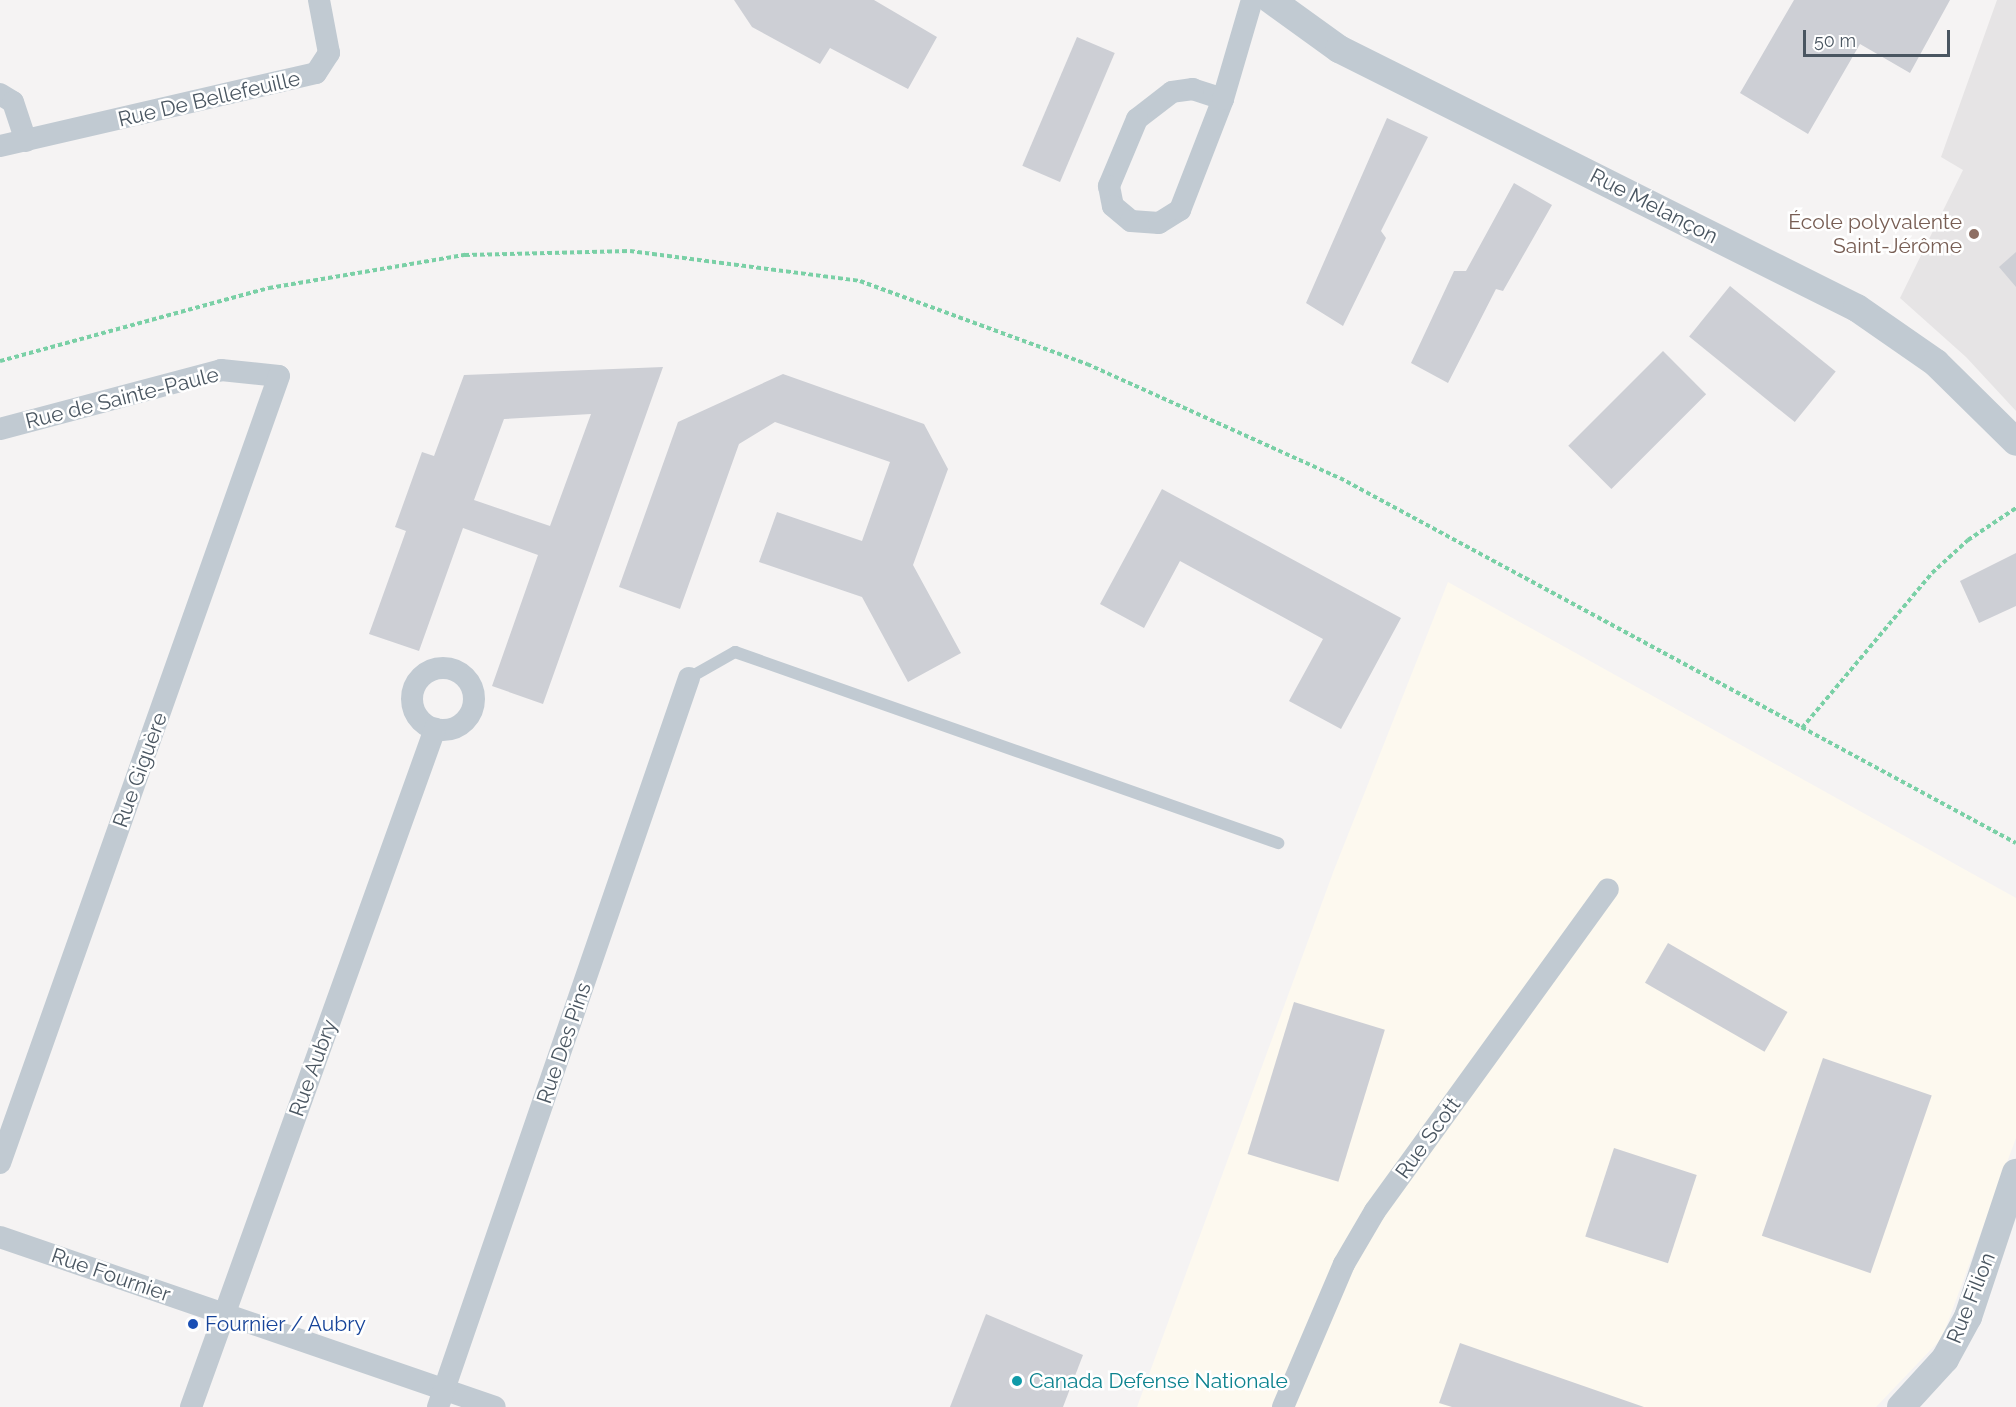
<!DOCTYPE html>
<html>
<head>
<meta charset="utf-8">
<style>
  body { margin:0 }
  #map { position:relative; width:2016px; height:1407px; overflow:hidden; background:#f5f3f3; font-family:Raleway,sans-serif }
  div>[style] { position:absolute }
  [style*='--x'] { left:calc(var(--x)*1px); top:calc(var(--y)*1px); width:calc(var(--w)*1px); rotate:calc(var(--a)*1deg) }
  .commercial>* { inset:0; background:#fdf9ef }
  .education>* { inset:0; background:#e6e4e5 }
  .building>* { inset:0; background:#cdcfd5; transform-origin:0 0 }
  .path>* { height:4px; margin-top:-2px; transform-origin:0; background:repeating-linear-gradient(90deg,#7ad0a6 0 4.5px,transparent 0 7.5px) }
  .service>* { height:12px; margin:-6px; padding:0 6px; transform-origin:6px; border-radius:6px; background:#c1cad2 }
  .minor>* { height:22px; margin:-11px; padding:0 11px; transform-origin:11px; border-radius:11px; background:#c1cad2 }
  .minor>.ring { margin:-11px; padding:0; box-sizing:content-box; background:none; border:22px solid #c1cad2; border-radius:50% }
  .tertiary>* { height:28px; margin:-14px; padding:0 14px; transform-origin:14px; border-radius:14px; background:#c1cad2 }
  .dots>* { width:16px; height:16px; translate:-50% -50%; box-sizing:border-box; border:3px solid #fff; border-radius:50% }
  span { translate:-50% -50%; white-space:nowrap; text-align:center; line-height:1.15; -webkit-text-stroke:5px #fff; paint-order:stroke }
  .street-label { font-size:21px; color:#4a5661 }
  .education-label { font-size:21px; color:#785e54 }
  .right { translate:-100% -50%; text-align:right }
  .transit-label { font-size:21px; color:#164399 }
  .left { translate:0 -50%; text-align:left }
  .culture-label { font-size:21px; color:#0d838f }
  .scale { position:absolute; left:1803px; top:30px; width:147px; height:27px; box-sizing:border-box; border:3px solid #4a5661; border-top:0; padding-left:8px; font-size:18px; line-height:21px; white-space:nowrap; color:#4a5661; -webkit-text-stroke:4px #fff; paint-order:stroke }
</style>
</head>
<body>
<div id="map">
  <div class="commercial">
    <i style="clip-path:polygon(1448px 582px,2016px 898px,2016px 1138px,1942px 1338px,1876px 1407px,1137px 1407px,1334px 870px)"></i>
  </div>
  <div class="education">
    <i style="clip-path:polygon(1997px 0,2016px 0,2016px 411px,1966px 357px,1900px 298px,1963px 170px,1941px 157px)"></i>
  </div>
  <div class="building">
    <i style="clip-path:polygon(734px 0,874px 0,937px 37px,908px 89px,830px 48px,820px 64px,752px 27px)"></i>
    <i style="clip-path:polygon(1794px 0,1950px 0,1910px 73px,1860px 44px,1808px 134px,1740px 93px)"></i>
    <i style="left:1077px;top:37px;width:41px;height:140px;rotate:23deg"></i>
    <i style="clip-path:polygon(1387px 118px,1428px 137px,1381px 231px,1386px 238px,1343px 326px,1306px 303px)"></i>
    <i style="clip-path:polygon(1514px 183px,1552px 205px,1503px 291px,1496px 289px,1448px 383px,1411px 363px,1454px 271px,1466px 271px)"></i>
    <i style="clip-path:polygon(2016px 252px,2016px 287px,1999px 267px)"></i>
    <i style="left:1730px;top:286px;width:136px;height:65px;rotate:39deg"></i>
    <i style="left:1663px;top:351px;width:61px;height:134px;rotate:45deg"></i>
    <i style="clip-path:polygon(evenodd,663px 367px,543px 704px,492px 686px,538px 555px,463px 528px,419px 651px,369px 634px,406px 531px,395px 527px,422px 452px,434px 456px,464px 375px,663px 367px,591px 414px,550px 526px,474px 500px,504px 419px,591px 414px)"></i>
    <i style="clip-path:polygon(783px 374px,924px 424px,948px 469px,913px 565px,961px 653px,908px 682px,862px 597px,759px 562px,777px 512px,862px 541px,890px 462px,775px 422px,739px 444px,680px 609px,619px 587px,678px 422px)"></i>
    <i style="clip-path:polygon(1162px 489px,1401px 618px,1341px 729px,1289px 701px,1323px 639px,1180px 561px,1144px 628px,1100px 604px)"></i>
    <i style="clip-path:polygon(2016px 553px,2016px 606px,1979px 623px,1960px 581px)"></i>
    <i style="left:1668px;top:943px;width:138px;height:46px;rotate:30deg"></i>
    <i style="left:1294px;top:1002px;width:95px;height:159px;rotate:17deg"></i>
    <i style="left:1823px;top:1058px;width:115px;height:188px;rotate:19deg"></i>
    <i style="left:1614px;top:1148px;width:87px;height:93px;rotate:18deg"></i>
    <i style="clip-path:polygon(986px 1314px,1083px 1355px,1063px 1407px,950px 1407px)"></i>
    <i style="clip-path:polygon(1460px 1343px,1644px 1407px,1452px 1407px,1439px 1403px)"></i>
  </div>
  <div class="path">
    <i style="--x:0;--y:361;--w:279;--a:-15.2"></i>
    <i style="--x:269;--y:288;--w:199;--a:-9.6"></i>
    <i style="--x:465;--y:255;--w:165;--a:-1.4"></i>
    <i style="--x:630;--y:251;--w:232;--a:7.4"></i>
    <i style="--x:860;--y:281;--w:242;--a:20.1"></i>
    <i style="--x:1087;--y:364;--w:277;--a:24.3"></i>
    <i style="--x:1340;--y:478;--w:768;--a:28.37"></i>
    <i style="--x:1802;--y:728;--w:202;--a:-50"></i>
    <i style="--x:1932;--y:573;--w:49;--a:-42.5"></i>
    <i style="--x:1968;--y:540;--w:58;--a:-33.7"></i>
  </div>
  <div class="service">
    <i style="--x:689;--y:678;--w:53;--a:-29.5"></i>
    <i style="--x:735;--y:652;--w:576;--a:19.38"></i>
  </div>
  <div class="minor">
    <i style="--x:0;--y:94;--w:15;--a:32"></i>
    <i style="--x:13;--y:102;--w:41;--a:71.6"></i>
    <i style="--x:1223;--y:99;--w:32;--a:-162"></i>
    <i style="--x:1193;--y:89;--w:21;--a:172"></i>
    <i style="--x:1172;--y:92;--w:44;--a:142.4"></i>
    <i style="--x:1137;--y:119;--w:73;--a:112.7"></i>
    <i style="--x:1109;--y:186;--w:20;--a:79"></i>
    <i style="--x:1113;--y:206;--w:23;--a:40"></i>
    <i style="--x:1131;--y:221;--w:28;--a:4"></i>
    <i style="--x:1159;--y:223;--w:25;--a:-32"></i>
    <i style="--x:1180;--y:210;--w:119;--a:-68.8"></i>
    <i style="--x:1223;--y:99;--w:103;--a:-73.7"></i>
    <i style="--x:0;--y:146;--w:324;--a:-13"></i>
    <i style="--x:316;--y:73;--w:24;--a:-57"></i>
    <i style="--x:329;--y:53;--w:54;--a:-100.7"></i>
    <i style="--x:0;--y:429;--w:229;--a:-14.9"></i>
    <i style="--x:221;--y:370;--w:58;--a:5.9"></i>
    <i style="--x:279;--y:376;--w:835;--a:109.52"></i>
    <i class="ring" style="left:412px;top:668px;width:40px;height:40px"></i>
    <i style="--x:0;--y:1237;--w:523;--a:18.95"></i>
    <i style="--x:191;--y:1407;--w:721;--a:-70.21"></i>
    <i style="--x:438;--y:1407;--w:771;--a:-71"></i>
    <i style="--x:1283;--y:1407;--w:155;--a:-66.9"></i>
    <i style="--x:1344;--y:1264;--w:61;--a:-59.7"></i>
    <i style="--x:1375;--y:1211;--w:397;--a:-54.1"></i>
  </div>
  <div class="tertiary">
    <i style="--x:1271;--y:0;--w:84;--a:35.8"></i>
    <i style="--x:1339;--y:49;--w:579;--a:26.57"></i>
    <i style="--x:1857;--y:308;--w:96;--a:34.8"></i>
    <i style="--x:1936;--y:363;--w:112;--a:44.6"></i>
    <i style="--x:1901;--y:1407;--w:65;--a:-47.5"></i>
    <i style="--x:1945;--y:1359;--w:48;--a:-61.3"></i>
    <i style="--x:1968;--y:1317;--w:152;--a:-71.6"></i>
  </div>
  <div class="dots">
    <i style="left:1974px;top:234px;background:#8d6e63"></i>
    <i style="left:193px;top:1324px;background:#1a4fb4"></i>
    <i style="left:1017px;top:1381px;background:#0f9aa8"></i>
  </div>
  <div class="street-label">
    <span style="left:209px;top:99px;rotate:-13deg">Rue De Bellefeuille</span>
    <span style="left:1654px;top:206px;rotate:27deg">Rue Melançon</span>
    <span style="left:122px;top:398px;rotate:-14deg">Rue de Sainte-Paule</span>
    <span style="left:140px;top:770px;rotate:-70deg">Rue Giguère</span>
    <span style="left:564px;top:1043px;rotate:-71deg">Rue Des Pins</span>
    <span style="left:313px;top:1068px;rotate:-70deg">Rue Aubry</span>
    <span style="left:1428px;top:1138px;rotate:-54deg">Rue Scott</span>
    <span style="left:111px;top:1275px;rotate:19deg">Rue Fournier</span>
    <span style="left:1971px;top:1298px;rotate:-68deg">Rue Filion</span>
  </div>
  <div class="education-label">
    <span class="right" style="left:1962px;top:234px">École polyvalente<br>Saint-Jérôme</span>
  </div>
  <div class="transit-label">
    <span class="left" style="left:205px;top:1324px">Fournier / Aubry</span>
  </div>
  <div class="culture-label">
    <span class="left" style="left:1029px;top:1381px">Canada Defense Nationale</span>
  </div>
  <div class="scale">50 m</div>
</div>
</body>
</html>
